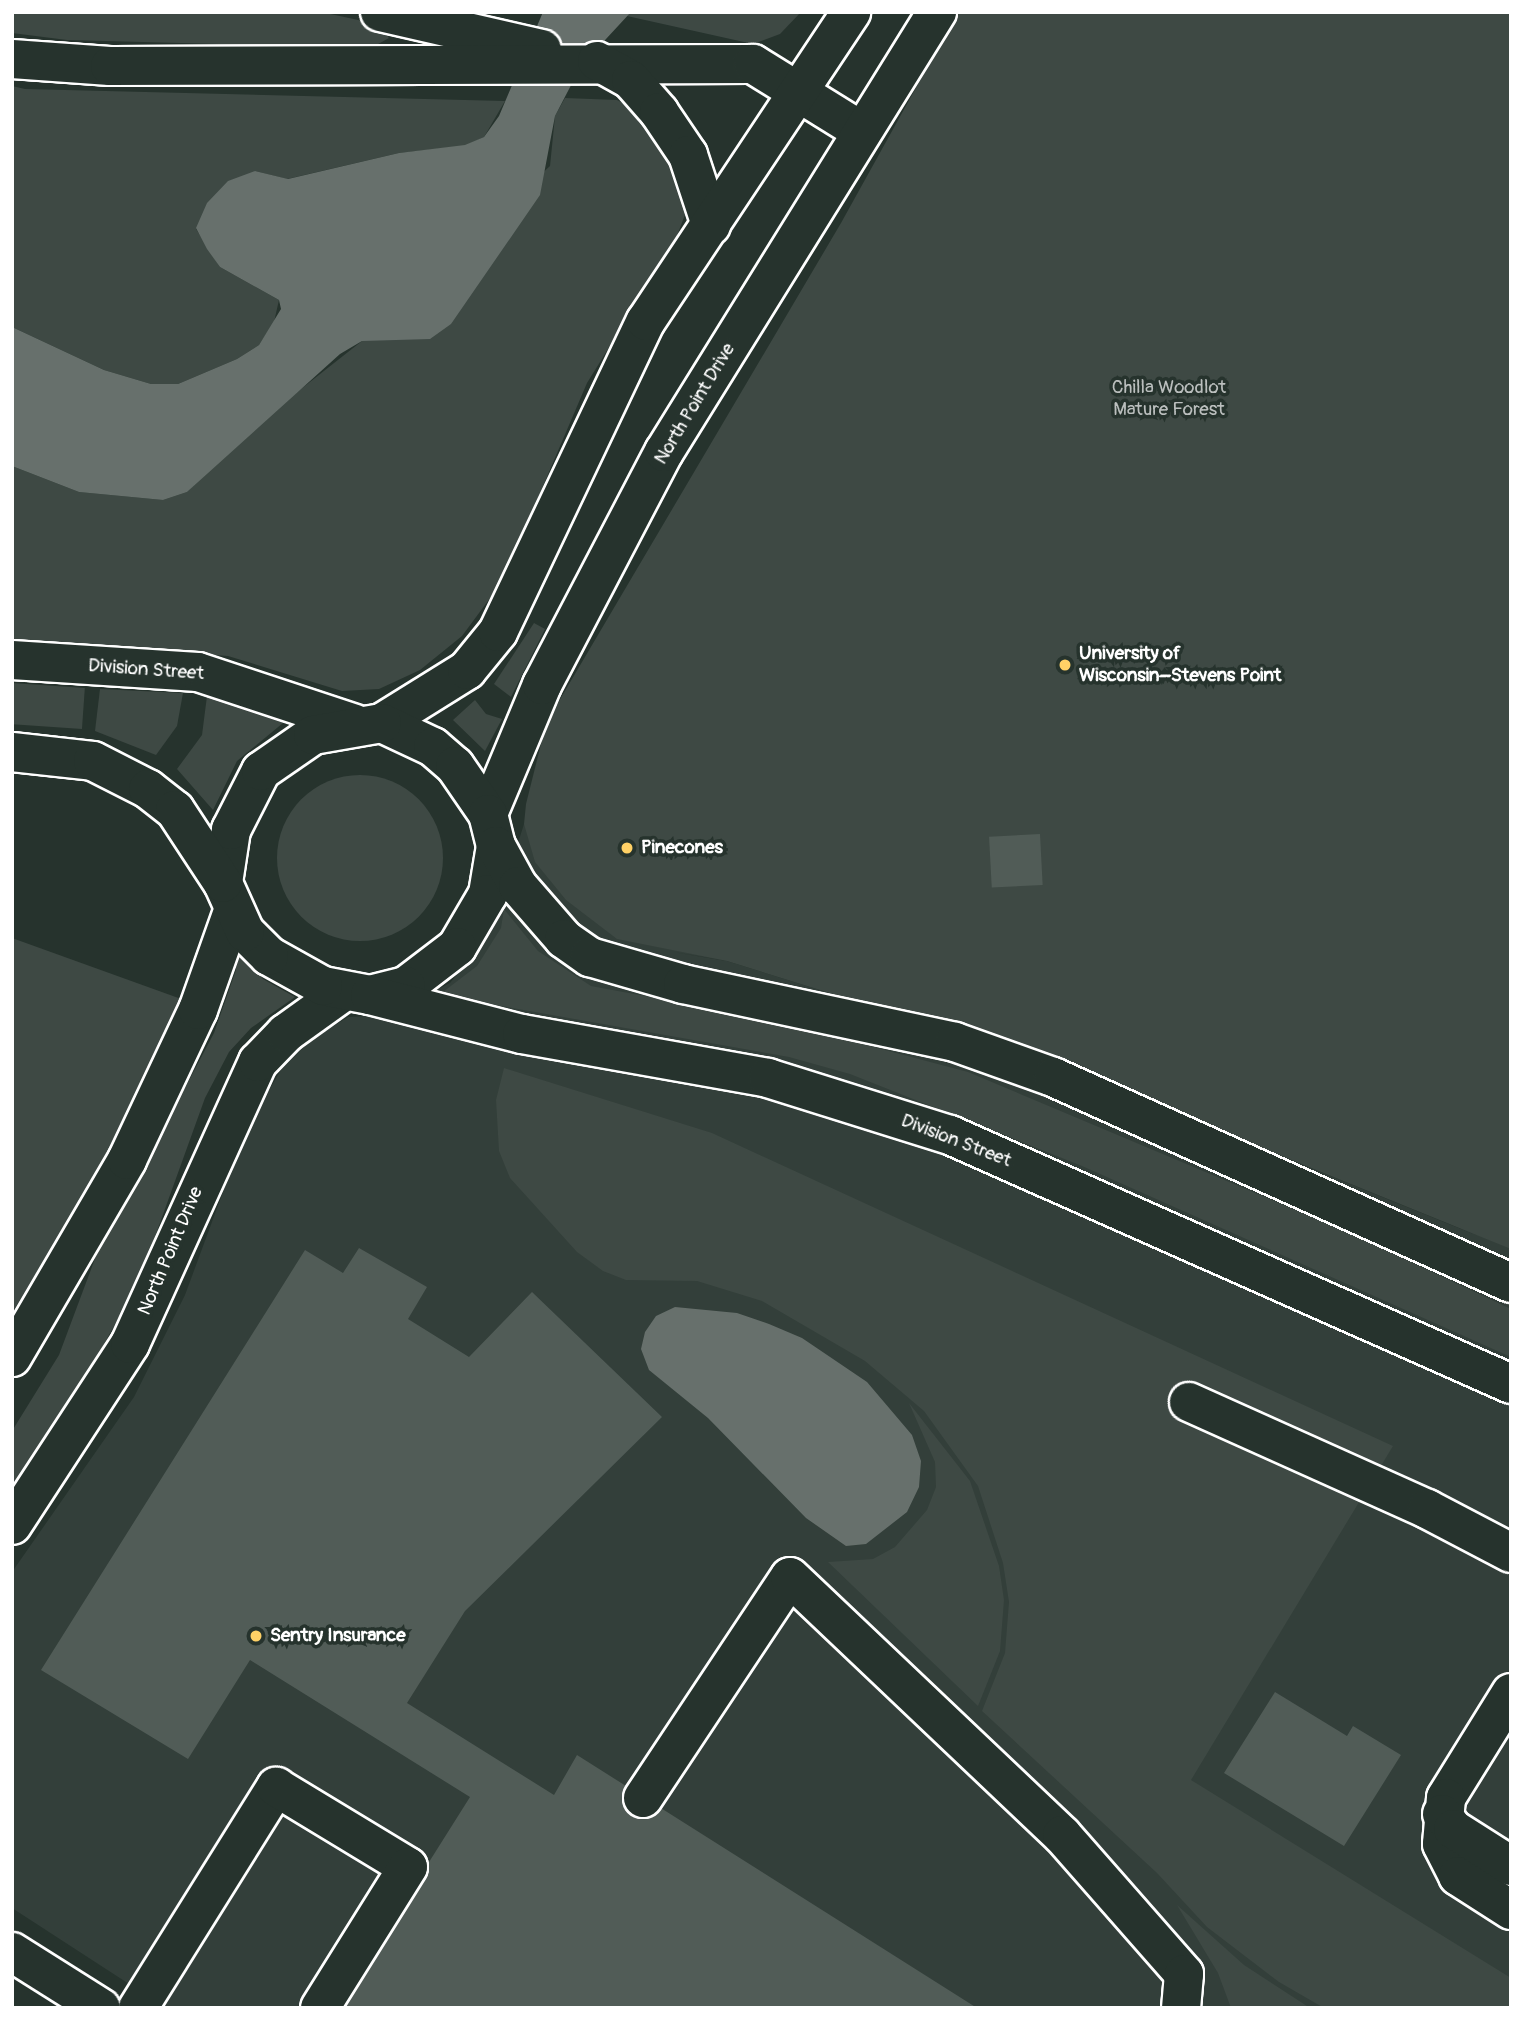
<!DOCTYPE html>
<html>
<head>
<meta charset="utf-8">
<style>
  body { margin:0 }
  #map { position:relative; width:1523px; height:2020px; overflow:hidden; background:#26332d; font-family:Pangolin,sans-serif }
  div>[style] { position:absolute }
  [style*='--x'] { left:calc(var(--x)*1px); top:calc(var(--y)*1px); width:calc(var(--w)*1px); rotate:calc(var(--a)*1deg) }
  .built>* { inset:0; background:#333f3a }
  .green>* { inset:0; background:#3e4944; transform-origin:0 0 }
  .round { border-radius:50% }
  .water>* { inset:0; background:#67706c }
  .building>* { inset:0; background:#515c57; transform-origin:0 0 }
  .roads { filter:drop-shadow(2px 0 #fff) drop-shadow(-2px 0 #fff) drop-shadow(0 2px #fff) drop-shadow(0 -2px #fff) }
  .minor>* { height:38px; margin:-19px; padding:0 19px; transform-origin:19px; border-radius:19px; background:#26332d }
  .major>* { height:38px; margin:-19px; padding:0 19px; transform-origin:19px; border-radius:19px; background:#26332d }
  .dots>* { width:19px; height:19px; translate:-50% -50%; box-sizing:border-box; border:4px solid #26332d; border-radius:50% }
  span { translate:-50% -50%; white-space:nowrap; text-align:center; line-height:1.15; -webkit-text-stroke:7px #26332d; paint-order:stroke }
  .park-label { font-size:19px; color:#bbbfbe }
  .street-label { font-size:19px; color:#fff }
  .poi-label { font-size:19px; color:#fff; font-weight:700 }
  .left { translate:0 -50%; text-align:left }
  .frame { position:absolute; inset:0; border:14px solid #fff; pointer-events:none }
</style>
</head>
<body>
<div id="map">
  <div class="built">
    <i style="clip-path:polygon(evenodd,1511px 12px,1511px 2008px,166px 2008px,12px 1908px,12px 1572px,134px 1397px,185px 1295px,247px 1127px,281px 1070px,309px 1041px,348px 1017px,388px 1015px,450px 983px,477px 950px,495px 915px,524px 824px,1511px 12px,673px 952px,773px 968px,1035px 1042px,1476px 1235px,1042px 1059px,727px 961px,673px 952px)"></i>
  </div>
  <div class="green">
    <i style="clip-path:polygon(12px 12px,321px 12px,377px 24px,389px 38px,371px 48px,67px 40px,12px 33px)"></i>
    <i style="clip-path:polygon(631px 12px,801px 12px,780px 34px,753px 44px,627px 16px)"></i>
    <i style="clip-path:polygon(958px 12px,1511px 12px,1511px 1249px,1042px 1059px,727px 961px,617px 939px,566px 900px,535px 862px,524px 824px,526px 804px,543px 736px,559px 701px,841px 223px)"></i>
    <i style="clip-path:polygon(12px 86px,25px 89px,505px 101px,484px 137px,465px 146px,399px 153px,287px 179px,255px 171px,196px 229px,220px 267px,279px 300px,274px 322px,259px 345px,237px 359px,178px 384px,151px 384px,104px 370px,12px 327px)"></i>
    <i style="clip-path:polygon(565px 98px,617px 100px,638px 111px,660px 133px,689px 204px,675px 241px,587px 383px,502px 582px,462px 636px,420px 670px,379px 689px,342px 691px,228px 656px,12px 640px,12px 466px,79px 492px,163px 500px,187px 492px,268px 415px,362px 341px,550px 166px,555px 116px)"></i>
    <i style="clip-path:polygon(534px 623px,545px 629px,511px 697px,494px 684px)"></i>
    <i style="left:12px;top:683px;width:73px;height:41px;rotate:4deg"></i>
    <i style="clip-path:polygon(100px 689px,183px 693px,177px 726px,156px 755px,95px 731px)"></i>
    <i style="clip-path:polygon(207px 696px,289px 718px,237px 761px,213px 810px,177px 769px,202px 735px)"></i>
    <i style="clip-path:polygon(475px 700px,486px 714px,502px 719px,485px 751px,453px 720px)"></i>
    <i class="round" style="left:277px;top:775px;width:166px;height:166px"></i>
    <i style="clip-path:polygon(504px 909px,538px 951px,591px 986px,768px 1019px,968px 1072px,1336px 1227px,1511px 1309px,1511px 1357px,1082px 1166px,850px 1074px,789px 1057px,439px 995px,477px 966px,501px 928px)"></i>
    <i style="clip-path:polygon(12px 938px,184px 1000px,127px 1124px,12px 1313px)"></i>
    <i style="clip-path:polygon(236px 948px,263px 979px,295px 997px,251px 1028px,229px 1052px,205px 1098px,139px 1281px,84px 1380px,12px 1488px,12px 1431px,59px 1355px,96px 1256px,214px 1033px,236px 970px)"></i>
    <i style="clip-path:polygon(504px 1068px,712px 1133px,1393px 1446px,1191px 1780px,1511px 1978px,1511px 2008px,1324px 2008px,1279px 1982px,1207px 1927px,1157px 1873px,982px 1711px,1005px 1653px,1009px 1602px,1003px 1563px,978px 1486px,924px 1411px,865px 1361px,762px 1301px,697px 1281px,626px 1280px,603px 1271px,577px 1252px,510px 1178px,499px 1151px,496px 1100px)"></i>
    <i style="clip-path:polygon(909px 1403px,970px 1481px,999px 1566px,1004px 1600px,1000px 1651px,978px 1706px,828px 1562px,873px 1559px,895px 1547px,927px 1510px,936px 1487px,935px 1462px)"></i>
    <i style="clip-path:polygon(1177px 1905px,1244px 1965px,1310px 2008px,1231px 2008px,1218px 1973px)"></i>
  </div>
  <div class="water">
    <i style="clip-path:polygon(543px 12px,631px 12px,581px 66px,555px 116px,540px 195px,451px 324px,430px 339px,362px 341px,340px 354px,187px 492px,163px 500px,79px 492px,12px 466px,12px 327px,104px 370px,151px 384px,178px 384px,237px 359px,259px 345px,281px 309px,279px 300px,220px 267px,207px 249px,196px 228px,207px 203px,228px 181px,255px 171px,288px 179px,399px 153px,465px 145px,484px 137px,499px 116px)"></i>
    <i style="clip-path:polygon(675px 1307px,737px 1313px,769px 1324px,802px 1338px,867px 1382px,912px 1435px,921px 1461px,919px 1487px,907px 1512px,866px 1544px,846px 1546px,806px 1518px,708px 1418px,649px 1370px,641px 1349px,645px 1332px,656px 1316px)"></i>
  </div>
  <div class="building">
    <i style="left:1040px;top:834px;width:51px;height:51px;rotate:87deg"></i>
    <i style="clip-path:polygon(359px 1248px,427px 1287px,408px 1319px,469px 1357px,532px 1292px,662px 1417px,465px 1611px,407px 1703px,554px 1795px,577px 1755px,977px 2008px,337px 2008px,470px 1797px,250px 1660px,188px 1759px,41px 1670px,305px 1250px,343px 1273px)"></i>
    <i style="clip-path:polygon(1275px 1692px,1347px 1736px,1353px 1726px,1401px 1755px,1344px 1846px,1224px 1773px)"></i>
  </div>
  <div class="roads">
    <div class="minor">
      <i style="--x:380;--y:12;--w:166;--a:12.9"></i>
      <i style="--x:12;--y:59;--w:98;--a:4.1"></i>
      <i style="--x:110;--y:66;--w:643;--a:-0.18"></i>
      <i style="--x:753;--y:64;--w:127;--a:31.8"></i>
      <i style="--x:597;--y:61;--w:39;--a:29"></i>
      <i style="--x:631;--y:80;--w:43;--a:48.8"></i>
      <i style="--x:659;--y:112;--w:52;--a:56"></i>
      <i style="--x:688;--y:155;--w:74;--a:71.8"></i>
      <i style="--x:382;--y:723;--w:100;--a:-31.9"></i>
      <i style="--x:467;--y:670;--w:49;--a:-50.8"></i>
      <i style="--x:498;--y:632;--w:344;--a:-64.6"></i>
      <i style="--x:646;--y:321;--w:371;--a:-56.4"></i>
      <i style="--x:488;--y:814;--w:140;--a:-67.3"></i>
      <i style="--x:542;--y:685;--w:263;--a:-62.4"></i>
      <i style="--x:664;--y:452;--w:518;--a:-58.18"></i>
      <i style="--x:12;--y:1357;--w:228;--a:-59.7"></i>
      <i style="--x:127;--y:1160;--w:166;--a:-64.7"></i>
      <i style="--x:198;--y:1010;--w:105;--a:-70.5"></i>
      <i style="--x:1189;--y:1402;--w:261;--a:24.2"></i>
      <i style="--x:1427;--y:1509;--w:95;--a:27.6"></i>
      <i style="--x:12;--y:1525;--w:216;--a:-56.9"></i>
      <i style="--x:130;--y:1344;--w:310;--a:-65.6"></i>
      <i style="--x:258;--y:1062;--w:40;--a:-46"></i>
      <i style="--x:286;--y:1033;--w:70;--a:-35.7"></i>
      <i style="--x:1511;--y:1693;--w:123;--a:121.8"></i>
      <i style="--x:1446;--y:1798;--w:46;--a:95"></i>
      <i style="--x:1442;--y:1844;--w:36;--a:63"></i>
      <i style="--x:1458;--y:1876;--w:63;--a:32.7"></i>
      <i style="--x:643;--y:1798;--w:265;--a:-56.4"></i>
      <i style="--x:790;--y:1577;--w:375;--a:43.5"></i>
      <i style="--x:1062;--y:1835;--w:185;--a:48.7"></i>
      <i style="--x:1184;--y:1974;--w:34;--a:95"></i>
      <i style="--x:1442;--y:1814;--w:19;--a:54"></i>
      <i style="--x:1453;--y:1829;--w:69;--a:32.5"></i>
      <i style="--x:12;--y:1952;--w:105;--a:32.2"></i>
      <i style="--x:138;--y:2008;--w:261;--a:-58"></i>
      <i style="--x:276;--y:1787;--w:154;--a:31.2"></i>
      <i style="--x:408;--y:1867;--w:166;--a:122"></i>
    </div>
    <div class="major">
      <i style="--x:12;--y:660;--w:186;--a:3.7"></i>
      <i style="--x:198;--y:672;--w:165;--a:18.3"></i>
      <i style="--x:382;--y:723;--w:56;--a:25.2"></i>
      <i style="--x:433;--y:747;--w:29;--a:41"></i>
      <i style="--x:455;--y:766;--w:58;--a:55.5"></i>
      <i style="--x:488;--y:814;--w:33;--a:76"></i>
      <i style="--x:496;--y:846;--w:49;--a:99.5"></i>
      <i style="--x:488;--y:894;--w:61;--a:120.3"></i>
      <i style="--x:457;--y:947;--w:64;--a:142.6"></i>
      <i style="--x:406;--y:986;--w:37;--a:166"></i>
      <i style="--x:370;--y:995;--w:48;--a:-169.2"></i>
      <i style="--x:323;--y:986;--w:62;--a:-150.9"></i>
      <i style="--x:269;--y:956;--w:34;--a:-135"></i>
      <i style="--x:245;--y:932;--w:54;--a:-114.2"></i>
      <i style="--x:223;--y:883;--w:54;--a:-81.4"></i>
      <i style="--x:231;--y:830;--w:66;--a:-63"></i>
      <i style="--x:261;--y:771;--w:63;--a:-34.7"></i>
      <i style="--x:313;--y:735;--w:70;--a:-9.9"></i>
      <i style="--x:12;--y:752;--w:81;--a:6.3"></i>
      <i style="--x:93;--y:761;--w:62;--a:27"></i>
      <i style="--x:148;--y:789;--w:34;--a:38"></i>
      <i style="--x:175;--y:810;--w:87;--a:56.7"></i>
      <i style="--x:496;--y:846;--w:46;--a:61.2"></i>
      <i style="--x:518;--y:886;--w:70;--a:49"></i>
      <i style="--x:564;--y:939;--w:32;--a:35"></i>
      <i style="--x:590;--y:957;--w:97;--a:16.2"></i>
      <i style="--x:683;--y:984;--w:278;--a:12"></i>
      <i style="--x:955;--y:1042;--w:104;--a:19.7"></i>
      <i style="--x:1053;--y:1077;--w:502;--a:24.22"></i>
      <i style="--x:370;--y:995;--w:157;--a:14.4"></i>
      <i style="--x:522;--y:1034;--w:250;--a:10.1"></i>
      <i style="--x:768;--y:1078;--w:191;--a:17.4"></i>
      <i style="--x:950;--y:1135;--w:614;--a:23.93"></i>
    </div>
  </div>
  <div class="dots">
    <i style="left:1065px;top:665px;background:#ffd166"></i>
    <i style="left:627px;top:848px;background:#ffd166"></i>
    <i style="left:256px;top:1636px;background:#ffd166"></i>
  </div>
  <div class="park-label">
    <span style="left:1169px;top:399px">Chilla Woodlot<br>Mature Forest</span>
  </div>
  <div class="street-label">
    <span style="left:695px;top:404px;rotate:-59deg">North Point Drive</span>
    <span style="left:146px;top:670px;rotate:4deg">Division Street</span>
    <span style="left:956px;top:1141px;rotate:21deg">Division Street</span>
    <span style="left:171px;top:1251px;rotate:-67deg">North Point Drive</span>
  </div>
  <div class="poi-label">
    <span class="left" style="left:1079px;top:665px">University of<br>Wisconsin–Stevens Point</span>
    <span class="left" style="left:641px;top:848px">Pinecones</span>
    <span class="left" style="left:270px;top:1636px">Sentry Insurance</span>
  </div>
  <div class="frame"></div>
</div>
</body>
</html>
